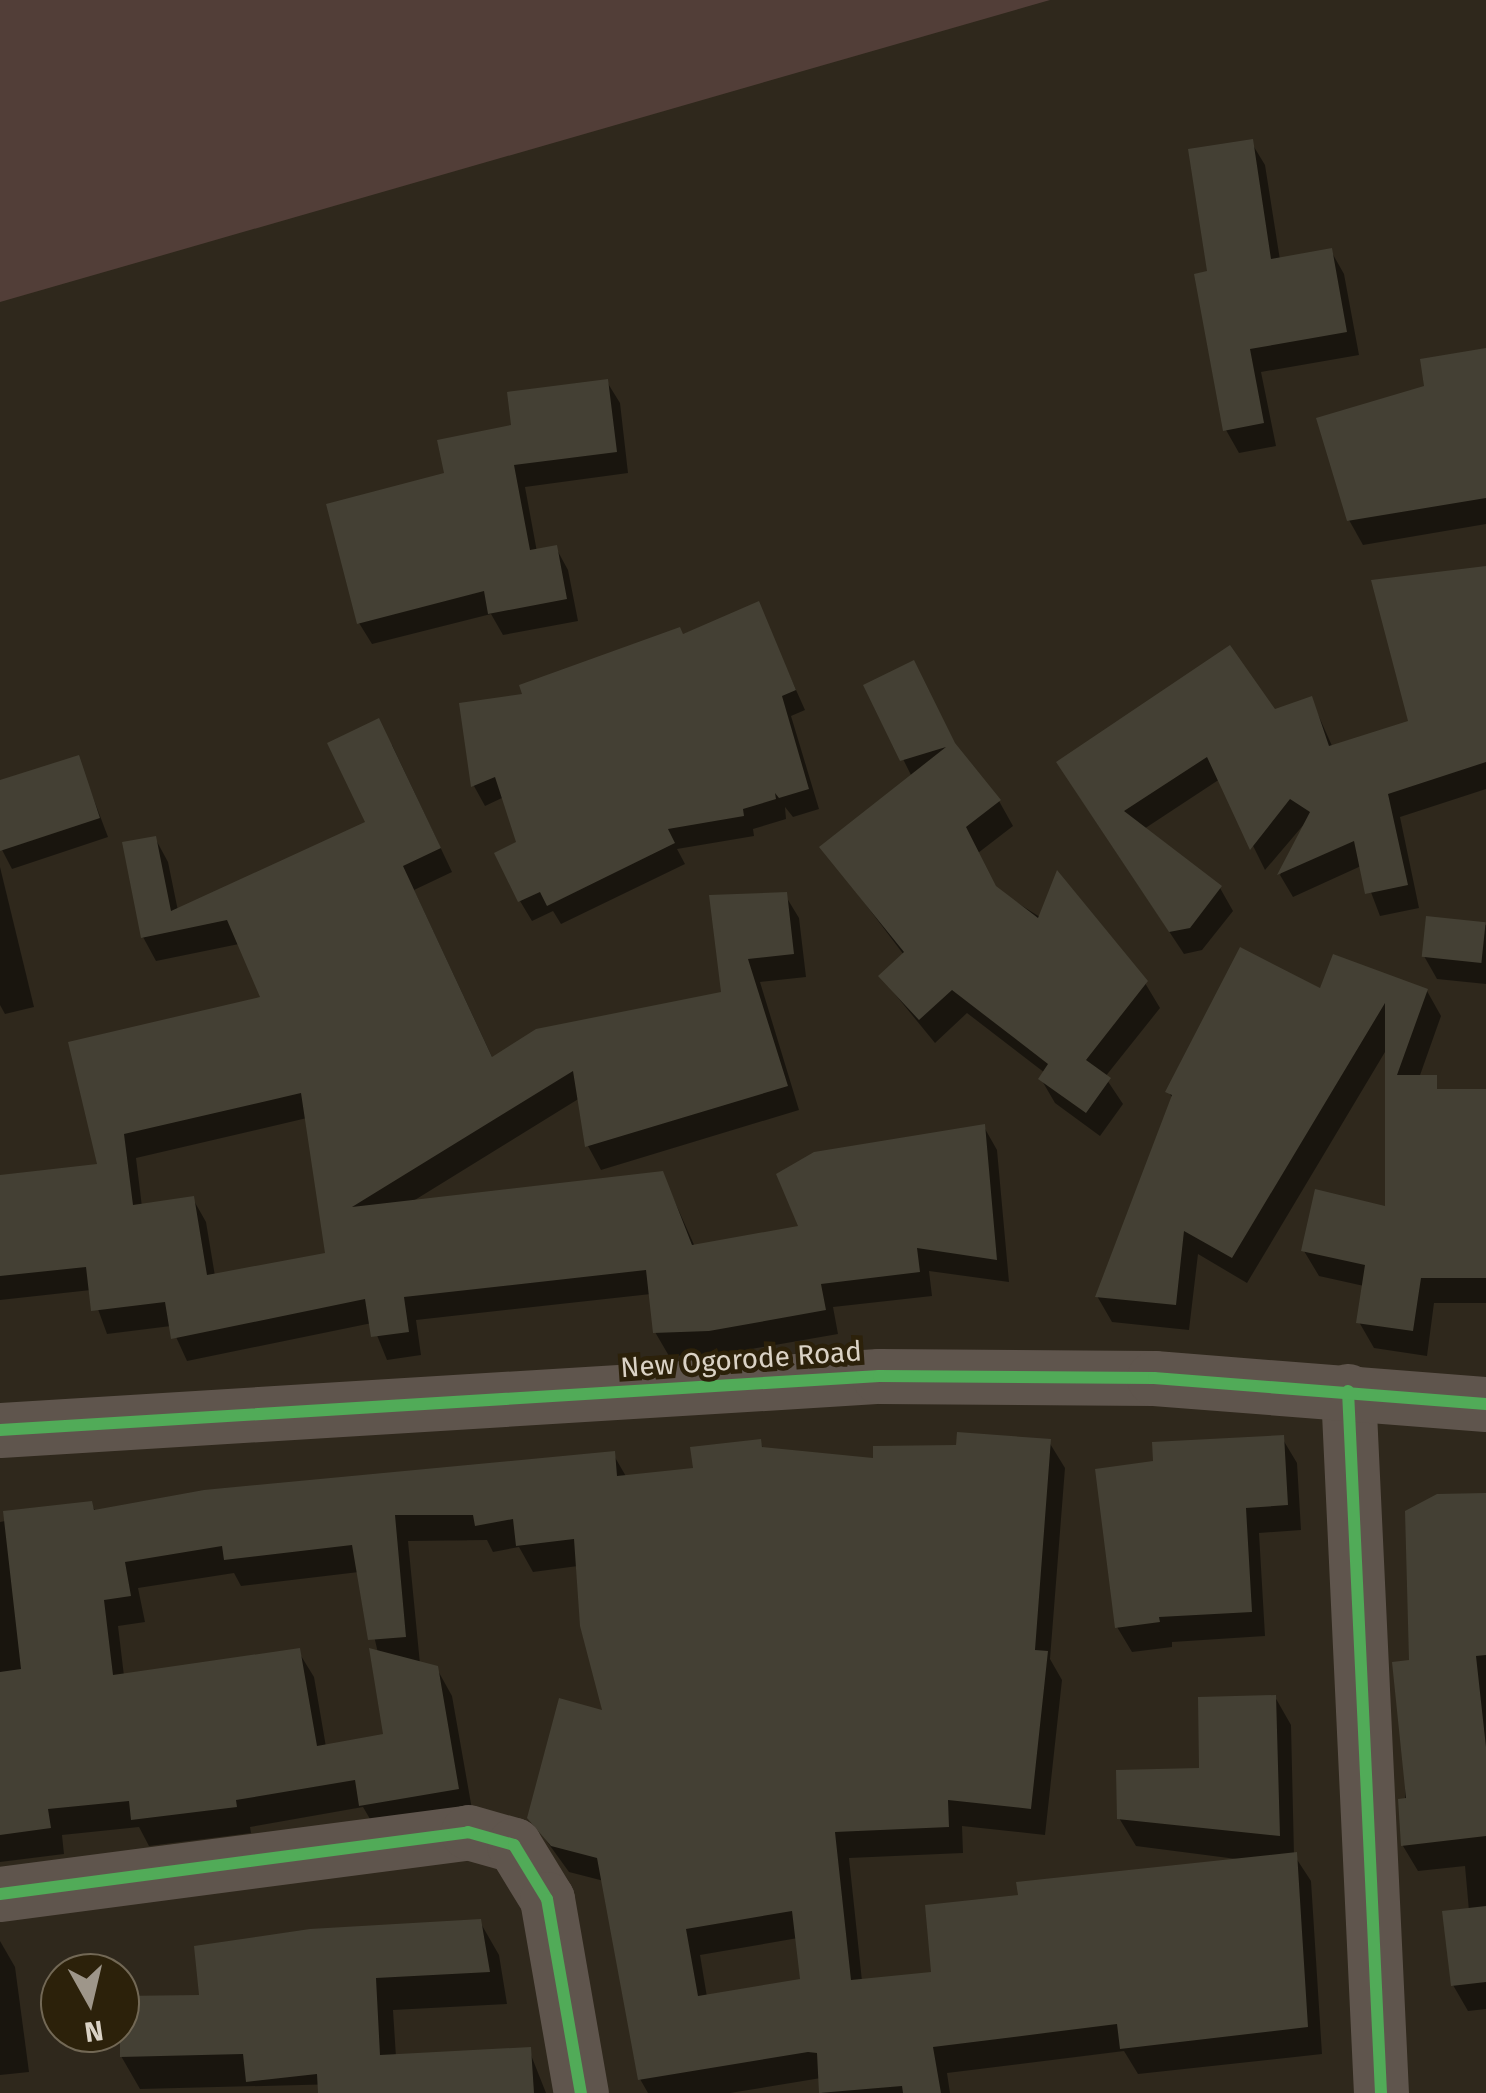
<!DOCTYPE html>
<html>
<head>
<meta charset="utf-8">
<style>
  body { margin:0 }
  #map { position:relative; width:1486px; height:2093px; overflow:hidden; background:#2f281c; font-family:"Fira Sans",sans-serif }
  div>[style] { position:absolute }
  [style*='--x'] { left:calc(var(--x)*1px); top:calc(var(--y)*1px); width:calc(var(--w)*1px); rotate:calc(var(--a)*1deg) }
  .green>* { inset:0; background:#523e38 }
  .shadow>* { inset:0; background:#0007 }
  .building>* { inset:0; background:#444034; transform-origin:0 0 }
  .minor>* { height:55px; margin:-27.5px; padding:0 27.5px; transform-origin:27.5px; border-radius:27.5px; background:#5f554d }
  .cycleway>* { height:12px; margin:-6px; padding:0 6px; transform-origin:6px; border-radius:6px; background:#51ab58 }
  span { translate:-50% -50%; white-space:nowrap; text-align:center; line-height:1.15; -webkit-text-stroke:9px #2c210a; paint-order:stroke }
  .street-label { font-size:28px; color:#dad2c5 }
  .north { position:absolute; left:40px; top:1953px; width:100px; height:100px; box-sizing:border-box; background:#2c210a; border:2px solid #726855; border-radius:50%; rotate:172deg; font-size:28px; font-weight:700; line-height:40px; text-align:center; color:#dad2c5 }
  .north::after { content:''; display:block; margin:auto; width:35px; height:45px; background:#9e968a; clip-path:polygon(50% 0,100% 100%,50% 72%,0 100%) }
</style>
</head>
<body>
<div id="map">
  <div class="green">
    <i style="clip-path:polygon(0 0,1050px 0,0 302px)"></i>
  </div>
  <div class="shadow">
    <i style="clip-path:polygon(1251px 142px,1265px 165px,1280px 260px,1331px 251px,1344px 274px,1359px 355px,1261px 372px,1276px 446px,1239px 453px,1226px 430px)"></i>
    <i style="clip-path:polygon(1486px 351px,1486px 524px,1363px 545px,1349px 520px,1427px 388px)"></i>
    <i style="clip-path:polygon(607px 382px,620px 403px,628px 473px,525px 487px,537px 552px,556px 548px,568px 570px,578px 621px,503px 635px,491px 614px,372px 644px,359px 623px,447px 475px,514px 427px)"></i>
    <i style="clip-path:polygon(1486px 569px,1486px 789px,1400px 817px,1419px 908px,1380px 916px,1361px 866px,1293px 897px,1280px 875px,1311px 816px,1265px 870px,1220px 779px,1144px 829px,1220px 888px,1233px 911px,1202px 950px,1184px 954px,1072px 785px,1311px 699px,1333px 748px,1411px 722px)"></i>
    <i style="clip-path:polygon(758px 605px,805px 710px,791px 716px,819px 809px,793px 817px,785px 807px,786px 819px,753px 829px,754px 836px,677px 849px,685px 864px,561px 924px,553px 911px,532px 921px,520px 901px,519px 844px,504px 797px,485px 806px,474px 786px,462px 705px,525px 696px)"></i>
    <i style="clip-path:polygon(867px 687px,958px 752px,999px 801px,1013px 826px,978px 853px,997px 890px,1145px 983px,1160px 1008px,1105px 1077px,1123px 1104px,1100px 1136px,1055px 1103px,1041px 1079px,1045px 1073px,967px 1013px,935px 1043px,881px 977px,904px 955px,823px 848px,912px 777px)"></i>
    <i style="clip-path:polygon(evenodd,392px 745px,452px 872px,414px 890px,493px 1059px,724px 994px,785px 895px,799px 918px,806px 977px,760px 982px,799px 1110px,601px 1170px,588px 1146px,580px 1098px,410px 1203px,662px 1173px,695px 1247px,802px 1228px,984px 1127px,997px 1150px,1009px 1282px,929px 1271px,932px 1296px,833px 1307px,838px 1334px,723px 1354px,669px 1356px,655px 1332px,651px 1294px,416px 1320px,421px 1355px,387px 1360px,372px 1323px,187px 1361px,171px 1326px,107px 1334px,91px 1290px,0 1300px,0 1177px,100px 1166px,71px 1044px,263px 999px,239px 944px,156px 961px,143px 937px,155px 838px,168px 862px,178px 911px,368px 823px,392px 745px,307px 1118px,328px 1255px,215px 1276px,206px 1222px,193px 1199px,142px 1207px,136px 1158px,307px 1118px)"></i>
    <i style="clip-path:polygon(78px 758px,108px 837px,12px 869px,0 846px,0 782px)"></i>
    <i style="clip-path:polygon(0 867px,34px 1007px,5px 1014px,0 1005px)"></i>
    <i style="clip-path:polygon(1428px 919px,1486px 925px,1486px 984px,1437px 979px,1424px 956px)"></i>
    <i style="clip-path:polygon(1427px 991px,1441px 1016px,1413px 1095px,1486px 1104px,1486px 1303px,1434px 1303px,1427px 1356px,1374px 1348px,1359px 1322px,1364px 1286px,1319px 1276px,1304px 1251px,1388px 1209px,1388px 1047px,1247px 1283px,1198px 1254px,1189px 1330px,1112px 1322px,1097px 1296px,1173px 1099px,1168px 1091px,1322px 992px)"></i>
    <i style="clip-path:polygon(1282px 1438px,1297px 1463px,1301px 1530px,1259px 1533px,1265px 1636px,1172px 1642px,1172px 1647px,1132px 1652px,1117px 1627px)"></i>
    <i style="clip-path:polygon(evenodd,760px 1442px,764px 1450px,875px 1461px,1049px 1442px,1065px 1468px,1050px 1659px,1062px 1680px,1045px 1835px,962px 1826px,963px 1853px,849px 1858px,862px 1981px,934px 1974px,1021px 1898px,1244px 1860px,1136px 1846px,1119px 1818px,1202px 1770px,1275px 1697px,1291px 1725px,1294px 1855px,1311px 1881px,1322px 2054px,1138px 2074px,1124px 2051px,947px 2073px,950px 2093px,822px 2093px,821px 2078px,730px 2093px,648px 2093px,640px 2079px,604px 1881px,569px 1872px,530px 1818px,605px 1713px,578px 1566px,533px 1572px,519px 1547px,493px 1552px,487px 1540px,408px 1541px,420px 1664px,437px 1669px,452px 1696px,473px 1815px,377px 1831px,363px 1807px,250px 1827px,251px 1833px,149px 1846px,139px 1827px,62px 1835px,64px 1854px,0 1862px,0 1522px,91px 1504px,96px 1512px,204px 1493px,613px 1454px,627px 1478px,696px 1470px,760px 1442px,359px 1572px,378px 1653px,386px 1736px,326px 1747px,314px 1677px,298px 1651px,124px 1676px,118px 1626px,145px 1622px,138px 1588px,234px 1573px,241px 1586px,359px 1572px,760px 1442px,798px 1938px,802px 1981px,707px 1997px,700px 1955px,798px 1938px)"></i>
    <i style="clip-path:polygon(1486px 1495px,1486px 2009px,1468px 2011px,1453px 1985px,1469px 1911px,1465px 1866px,1418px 1871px,1403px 1846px,1411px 1662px)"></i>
    <i style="clip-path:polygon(480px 1922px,499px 1955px,507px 2004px,393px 2010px,396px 2057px,529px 2050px,546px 2093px,380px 2093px,379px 2083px,140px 2089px,121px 2056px,120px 1998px,202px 1997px)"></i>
    <i style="clip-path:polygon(0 1941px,15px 1967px,29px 2072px,0 2075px)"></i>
  </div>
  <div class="building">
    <i style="clip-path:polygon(1253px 139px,1271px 259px,1332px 248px,1347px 332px,1250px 349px,1264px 423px,1223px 431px,1194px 274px,1207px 271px,1188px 149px)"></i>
    <i style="clip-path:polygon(1486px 348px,1486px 498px,1347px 521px,1316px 418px,1424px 386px,1420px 359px)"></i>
    <i style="clip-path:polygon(608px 379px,617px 452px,514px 465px,530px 550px,557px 545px,567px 599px,488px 614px,484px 591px,357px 624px,326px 504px,444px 473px,437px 440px,511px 425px,507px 392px)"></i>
    <i style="clip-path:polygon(1486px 566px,1486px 762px,1388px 794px,1408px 885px,1365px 894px,1354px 841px,1277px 875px,1310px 812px,1290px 799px,1250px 850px,1207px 757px,1124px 811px,1222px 886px,1190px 928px,1169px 932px,1056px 762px,1230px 645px,1275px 709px,1312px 696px,1329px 746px,1408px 721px,1371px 580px)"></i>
    <i style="clip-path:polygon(759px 601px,796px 690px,782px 696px,809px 789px,779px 798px,775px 793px,776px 799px,743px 809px,744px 816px,668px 829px,675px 843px,547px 906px,540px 892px,518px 902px,494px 853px,516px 842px,495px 777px,471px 787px,459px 703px,522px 694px,519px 685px,680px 627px,683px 634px)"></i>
    <i style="clip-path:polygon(914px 660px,955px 743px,1001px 800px,966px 827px,996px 886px,1038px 918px,1057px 870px,1148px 981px,1086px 1060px,1111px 1078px,1086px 1113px,1038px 1079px,1048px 1064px,952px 990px,919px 1020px,878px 976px,904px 952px,819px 847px,946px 747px,900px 761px,863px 685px)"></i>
    <i style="clip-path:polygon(evenodd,379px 718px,441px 848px,403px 866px,492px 1057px,536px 1029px,721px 992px,709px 895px,787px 892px,794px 954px,748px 959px,788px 1086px,585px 1147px,573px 1071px,352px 1207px,663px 1171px,692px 1245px,798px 1226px,776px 1174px,814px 1152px,985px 1124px,997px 1260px,917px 1248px,920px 1272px,821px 1284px,826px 1310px,709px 1331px,653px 1333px,646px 1270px,404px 1297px,409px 1332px,371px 1337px,365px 1299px,171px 1339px,165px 1302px,91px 1311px,86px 1267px,0 1276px,0 1175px,97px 1164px,68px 1042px,260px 997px,227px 920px,141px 938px,122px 842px,156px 836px,171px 911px,365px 822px,327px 743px,379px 718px,301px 1093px,325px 1253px,207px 1275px,194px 1196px,133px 1205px,124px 1134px,301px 1093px)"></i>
    <i style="clip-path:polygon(79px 755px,100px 818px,0 851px,0 780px)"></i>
    <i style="left:1426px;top:916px;width:60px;height:41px;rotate:6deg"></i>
    <i style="clip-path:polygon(1240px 947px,1320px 988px,1333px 954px,1428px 989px,1397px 1075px,1437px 1075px,1437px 1089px,1486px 1089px,1486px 1278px,1421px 1278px,1413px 1331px,1356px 1323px,1365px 1265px,1301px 1251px,1315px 1189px,1385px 1206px,1385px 1003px,1232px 1258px,1184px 1231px,1176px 1305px,1095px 1297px,1172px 1095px,1165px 1092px)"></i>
    <i style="clip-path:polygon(evenodd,957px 1432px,1051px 1439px,1035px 1650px,1048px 1651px,1031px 1809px,948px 1800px,949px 1827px,835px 1832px,851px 1980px,931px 1972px,925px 1905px,1018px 1895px,1016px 1882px,1297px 1852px,1308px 2027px,1120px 2049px,1117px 2024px,933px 2047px,941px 2093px,903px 2093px,902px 2086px,819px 2093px,817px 2053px,808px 2052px,638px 2080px,597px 1858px,551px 1846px,527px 1818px,559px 1698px,602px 1710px,580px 1626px,574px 1539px,516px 1546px,513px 1519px,475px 1526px,473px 1515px,395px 1515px,406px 1637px,368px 1640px,352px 1545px,224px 1560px,222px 1546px,125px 1562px,131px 1596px,104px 1600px,113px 1675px,300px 1648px,317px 1746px,383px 1734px,369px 1648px,438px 1666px,459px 1789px,359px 1806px,355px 1780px,236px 1800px,237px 1807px,131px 1820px,129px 1801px,48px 1809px,51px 1828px,0 1835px,0 1672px,21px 1669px,3px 1511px,92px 1501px,94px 1510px,204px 1490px,615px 1451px,617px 1476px,693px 1468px,690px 1447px,761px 1439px,762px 1447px,873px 1458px,873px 1446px,956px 1445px,957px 1432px,792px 1911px,800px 1979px,698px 1996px,686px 1929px,792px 1911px)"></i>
    <i style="clip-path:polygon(1284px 1435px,1288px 1505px,1246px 1508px,1252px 1612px,1159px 1617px,1160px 1622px,1115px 1628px,1095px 1469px,1153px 1461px,1152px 1442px)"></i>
    <i style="clip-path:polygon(1486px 1493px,1486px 1655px,1476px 1656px,1486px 1747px,1486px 1836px,1401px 1846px,1398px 1799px,1406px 1798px,1392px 1662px,1409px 1660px,1405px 1511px,1437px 1494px)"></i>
    <i style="clip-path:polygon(1276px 1695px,1280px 1836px,1117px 1819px,1116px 1770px,1199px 1768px,1198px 1697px)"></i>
    <i style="clip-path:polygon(1486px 1906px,1486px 1982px,1451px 1986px,1442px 1911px)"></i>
    <i style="clip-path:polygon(481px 1919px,490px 1972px,376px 1978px,380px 2055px,531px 2047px,534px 2093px,318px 2093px,317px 2074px,246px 2082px,243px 2054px,120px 2057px,120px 1996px,199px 1995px,194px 1946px,310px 1929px)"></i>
  </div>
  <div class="minor">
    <i style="--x:1348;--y:1391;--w:703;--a:87.31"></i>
    <i style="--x:0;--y:1430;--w:881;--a:-3.52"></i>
    <i style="--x:879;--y:1376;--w:275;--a:0.4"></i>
    <i style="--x:1154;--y:1378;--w:333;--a:4.5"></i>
    <i style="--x:0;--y:1894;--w:472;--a:-7.5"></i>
    <i style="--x:468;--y:1832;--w:48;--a:15.8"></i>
    <i style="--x:514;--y:1845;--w:63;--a:58.6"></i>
    <i style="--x:547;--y:1899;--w:197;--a:80.1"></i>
  </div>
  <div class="cycleway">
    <i style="--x:1348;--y:1391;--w:703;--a:87.31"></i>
    <i style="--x:0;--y:1430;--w:881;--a:-3.52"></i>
    <i style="--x:879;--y:1376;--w:275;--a:0.4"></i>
    <i style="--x:1154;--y:1378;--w:333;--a:4.5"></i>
    <i style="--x:0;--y:1894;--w:472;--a:-7.5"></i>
    <i style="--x:468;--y:1832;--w:48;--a:15.8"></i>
    <i style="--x:514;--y:1845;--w:63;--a:58.6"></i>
    <i style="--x:547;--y:1899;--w:197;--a:80.1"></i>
  </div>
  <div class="street-label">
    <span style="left:741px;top:1360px;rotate:-4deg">New Ogorode Road</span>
  </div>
  <div class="north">N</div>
</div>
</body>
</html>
